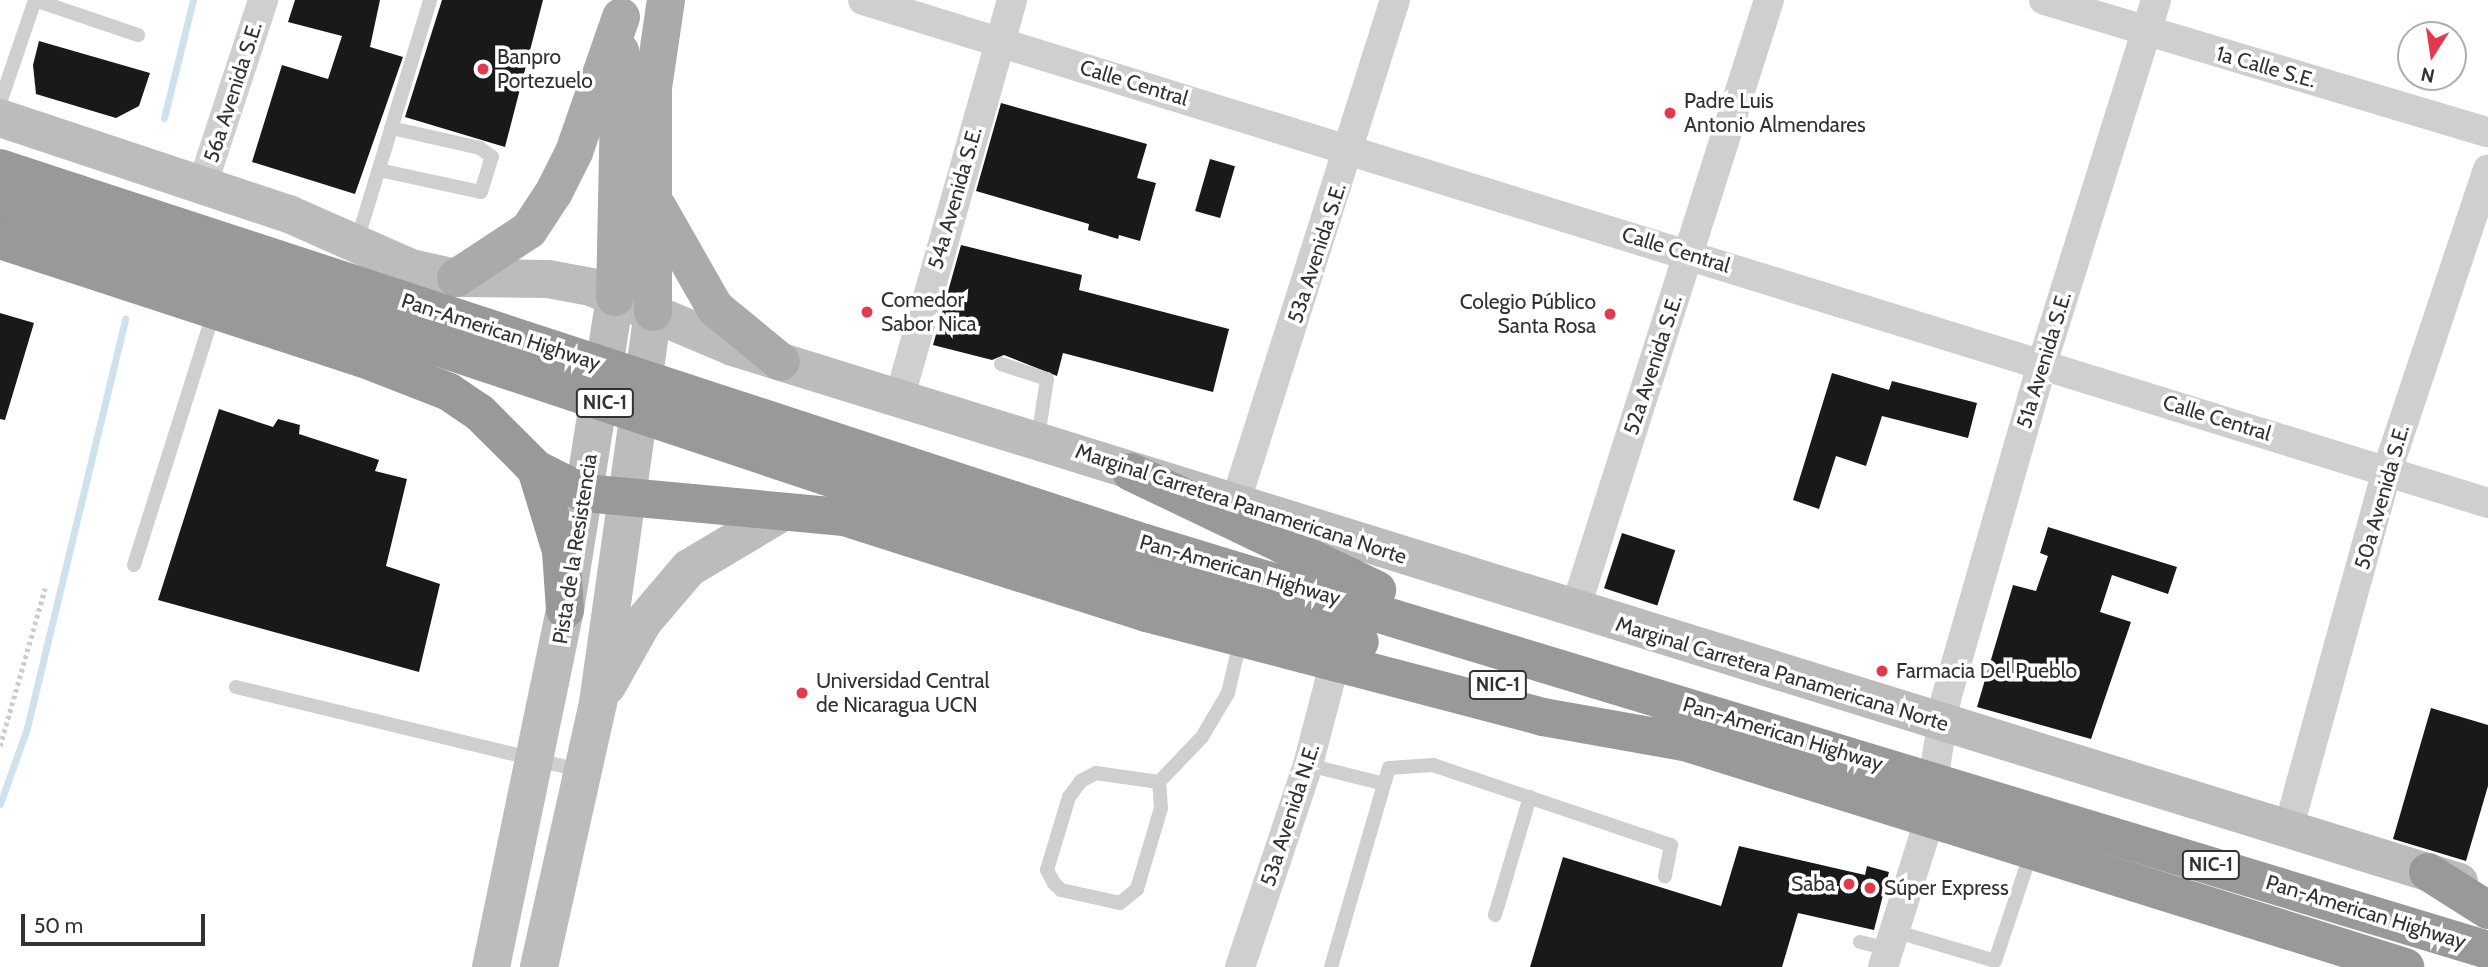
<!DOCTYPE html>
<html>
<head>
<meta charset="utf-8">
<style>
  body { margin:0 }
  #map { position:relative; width:2488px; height:967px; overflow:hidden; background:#fff; font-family:Cabin,sans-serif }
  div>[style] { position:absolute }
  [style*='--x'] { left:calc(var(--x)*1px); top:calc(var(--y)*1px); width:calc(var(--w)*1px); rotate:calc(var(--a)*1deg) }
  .stream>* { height:7px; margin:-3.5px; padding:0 3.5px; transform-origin:3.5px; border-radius:3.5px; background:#cee2ed }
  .building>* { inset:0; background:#191919; transform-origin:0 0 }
  .path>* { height:4.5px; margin-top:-2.25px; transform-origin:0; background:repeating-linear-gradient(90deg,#ccc 0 3.5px,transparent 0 7px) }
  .lane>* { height:14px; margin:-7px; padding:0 7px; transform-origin:7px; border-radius:7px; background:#cfcfcf }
  .street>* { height:30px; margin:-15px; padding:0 15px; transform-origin:15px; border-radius:15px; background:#cfcfcf }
  .secondary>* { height:38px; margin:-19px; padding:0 19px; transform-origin:19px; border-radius:19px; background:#bcbcbc }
  .primary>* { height:38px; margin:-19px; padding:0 19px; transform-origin:19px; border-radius:19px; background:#aaa }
  .highway>* { height:38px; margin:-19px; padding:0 19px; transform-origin:19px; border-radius:19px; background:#999 }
  .highway-bridge>* { height:38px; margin:-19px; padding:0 19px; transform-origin:19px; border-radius:19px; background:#999 }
  .dots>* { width:19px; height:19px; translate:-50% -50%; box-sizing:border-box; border:4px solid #fff; border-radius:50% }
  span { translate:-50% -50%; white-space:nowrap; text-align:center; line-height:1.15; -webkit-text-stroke:7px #fff; paint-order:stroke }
  .shield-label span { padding:2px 5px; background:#fff; border:2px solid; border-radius:5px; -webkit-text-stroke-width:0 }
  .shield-label { font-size:19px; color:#323232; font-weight:700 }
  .poi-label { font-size:21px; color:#323232 }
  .left { translate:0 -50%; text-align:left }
  .right { translate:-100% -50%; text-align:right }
  .street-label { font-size:21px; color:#323232 }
  .north { position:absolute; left:2397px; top:21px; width:70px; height:70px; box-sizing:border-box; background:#fff; border:2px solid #adadad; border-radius:50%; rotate:192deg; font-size:19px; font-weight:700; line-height:28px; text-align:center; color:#323232 }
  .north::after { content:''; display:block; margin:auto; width:24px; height:32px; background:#e4394d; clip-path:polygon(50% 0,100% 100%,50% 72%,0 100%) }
  .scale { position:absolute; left:21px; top:914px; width:184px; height:32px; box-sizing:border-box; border:4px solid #323232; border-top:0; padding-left:9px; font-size:21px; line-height:24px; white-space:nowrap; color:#323232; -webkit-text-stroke:5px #fff; paint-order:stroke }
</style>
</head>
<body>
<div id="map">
  <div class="stream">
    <i style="--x:164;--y:118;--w:122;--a:-76.2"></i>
    <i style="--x:0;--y:804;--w:81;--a:-70.4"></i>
    <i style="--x:27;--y:728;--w:421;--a:-76.5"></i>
  </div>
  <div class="building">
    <i style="clip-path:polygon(295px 0,380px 0,370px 47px,403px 57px,355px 194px,252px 162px,282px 65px,328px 79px,342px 36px,288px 22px)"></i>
    <i style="clip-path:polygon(442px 0,543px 0,505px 147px,405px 117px)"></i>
    <i style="clip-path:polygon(39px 41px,150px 73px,139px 106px,116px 118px,36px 94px,33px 65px)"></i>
    <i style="clip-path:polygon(1001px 103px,1147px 144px,1137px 178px,1156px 183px,1140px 241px,1119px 235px,1118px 239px,1088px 230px,1089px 224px,976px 191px)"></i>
    <i style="left:1210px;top:159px;width:26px;height:54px;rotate:16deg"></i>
    <i style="clip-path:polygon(961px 245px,1082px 275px,1079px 290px,1229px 329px,1213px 392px,1063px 353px,1057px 376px,1004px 355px,992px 360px,933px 345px)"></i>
    <i style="clip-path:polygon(0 313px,34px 323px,5px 420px,0 419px)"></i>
    <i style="clip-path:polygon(1832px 373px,1889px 390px,1892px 381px,1977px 403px,1968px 438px,1882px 416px,1866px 466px,1836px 456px,1819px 509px,1793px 500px)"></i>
    <i style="clip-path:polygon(219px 409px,273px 427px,278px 419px,300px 425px,299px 434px,379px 460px,375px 471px,407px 479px,386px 566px,440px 584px,419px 672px,158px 600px)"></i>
    <i style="clip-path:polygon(2048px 527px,2177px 567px,2168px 594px,2112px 575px,2100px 612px,2131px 622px,2091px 739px,1977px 707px,2013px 585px,2036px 591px,2048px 556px,2040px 553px)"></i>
    <i style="left:1622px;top:533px;width:56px;height:58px;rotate:18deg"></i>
    <i style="clip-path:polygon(2431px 708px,2488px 725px,2488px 786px,2466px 861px,2393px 839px)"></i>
    <i style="clip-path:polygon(1739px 846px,1865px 875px,1867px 866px,1889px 872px,1874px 930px,1798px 913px,1782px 967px,1530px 967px,1563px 857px,1721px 906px)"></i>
  </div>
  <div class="path">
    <i style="--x:0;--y:746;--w:164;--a:-74.1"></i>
  </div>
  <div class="lane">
    <i style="--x:35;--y:0;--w:109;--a:18.8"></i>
    <i style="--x:0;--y:103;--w:109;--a:-71.2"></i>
    <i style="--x:379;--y:170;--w:104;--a:12.2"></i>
    <i style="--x:481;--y:192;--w:37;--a:-73"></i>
    <i style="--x:492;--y:157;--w:15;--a:-143"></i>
    <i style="--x:480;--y:148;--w:91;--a:-167.3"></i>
    <i style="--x:357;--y:241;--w:252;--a:-73.1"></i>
    <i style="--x:1001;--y:364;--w:48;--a:18.1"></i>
    <i style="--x:1047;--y:379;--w:60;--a:98.7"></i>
    <i style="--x:134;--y:565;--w:266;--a:-72.5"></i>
    <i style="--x:236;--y:687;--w:356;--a:13.6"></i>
    <i style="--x:1308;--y:765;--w:75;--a:13.9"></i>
    <i style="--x:1159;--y:782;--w:64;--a:-171.9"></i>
    <i style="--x:1096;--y:773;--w:17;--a:152"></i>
    <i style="--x:1081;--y:781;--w:20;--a:127"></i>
    <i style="--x:1069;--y:797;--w:76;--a:106.8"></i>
    <i style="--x:1047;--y:870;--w:15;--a:62"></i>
    <i style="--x:1054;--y:883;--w:10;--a:45"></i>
    <i style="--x:1061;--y:890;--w:60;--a:12.4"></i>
    <i style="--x:1120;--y:903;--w:22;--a:-39"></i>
    <i style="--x:1137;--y:889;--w:84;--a:-73.5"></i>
    <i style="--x:1161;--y:808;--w:26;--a:-94"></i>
    <i style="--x:1159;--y:782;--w:62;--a:-46.3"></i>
    <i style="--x:1202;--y:737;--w:51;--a:-59.4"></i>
    <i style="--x:1228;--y:693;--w:57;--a:-76.9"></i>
    <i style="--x:1495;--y:915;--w:123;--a:-73.5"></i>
    <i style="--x:1894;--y:931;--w:105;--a:16.5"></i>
    <i style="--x:1995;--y:961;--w:114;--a:-71.6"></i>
    <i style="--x:1860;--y:942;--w:29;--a:14"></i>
    <i style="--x:1331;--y:967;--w:207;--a:-73.8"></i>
    <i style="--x:1389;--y:768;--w:44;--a:-3.9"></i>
    <i style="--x:1433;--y:765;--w:251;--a:18.6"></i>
    <i style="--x:1671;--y:845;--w:32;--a:101"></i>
  </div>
  <div class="street">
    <i style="--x:863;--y:0;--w:1701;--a:17.2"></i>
    <i style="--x:2044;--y:0;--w:463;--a:16.6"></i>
    <i style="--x:203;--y:183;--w:193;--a:-71.8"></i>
    <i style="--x:900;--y:396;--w:412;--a:-74.2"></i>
    <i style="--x:1235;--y:504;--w:529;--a:-72.39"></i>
    <i style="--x:1575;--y:610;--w:640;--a:-72.36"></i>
    <i style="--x:2288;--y:830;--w:372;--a:-74.6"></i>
    <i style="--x:2387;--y:471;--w:318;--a:-71.5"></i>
    <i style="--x:1240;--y:967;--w:213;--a:-71.4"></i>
    <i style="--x:1308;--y:765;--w:107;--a:-75.4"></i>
    <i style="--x:1883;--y:967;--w:136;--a:-72.5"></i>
    <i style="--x:1924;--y:837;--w:140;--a:-80.9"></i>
    <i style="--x:1946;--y:699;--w:348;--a:-74"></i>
    <i style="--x:2042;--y:364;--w:381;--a:-72.6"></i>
  </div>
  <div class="secondary">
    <i style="--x:0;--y:118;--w:305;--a:18.4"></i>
    <i style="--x:289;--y:214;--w:133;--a:23.9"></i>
    <i style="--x:411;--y:268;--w:46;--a:12.5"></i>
    <i style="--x:456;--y:278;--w:92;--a:0.6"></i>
    <i style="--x:548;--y:279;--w:44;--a:10.5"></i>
    <i style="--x:591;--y:287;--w:154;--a:22.9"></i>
    <i style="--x:733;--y:347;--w:1807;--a:17.22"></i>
    <i style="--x:607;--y:686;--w:73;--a:-60.6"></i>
    <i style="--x:643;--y:622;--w:71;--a:-49.6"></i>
    <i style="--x:689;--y:568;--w:104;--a:-30.8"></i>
    <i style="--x:491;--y:967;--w:365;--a:-78.3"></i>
    <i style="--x:565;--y:610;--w:317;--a:-80.9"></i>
    <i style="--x:539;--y:967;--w:271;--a:-77.4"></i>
    <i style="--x:598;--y:703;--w:395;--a:-82"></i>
  </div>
  <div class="primary">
    <i style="--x:658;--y:208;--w:115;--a:60.3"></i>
    <i style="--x:715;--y:308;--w:85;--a:39.3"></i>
    <i style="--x:456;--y:278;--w:87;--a:-33.3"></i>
    <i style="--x:529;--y:230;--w:45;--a:-56.7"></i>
    <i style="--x:554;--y:192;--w:45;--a:-63.4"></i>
    <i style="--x:574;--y:152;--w:143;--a:-70.8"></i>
    <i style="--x:615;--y:297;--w:246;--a:-88.8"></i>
    <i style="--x:653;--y:312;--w:224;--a:-90"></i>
    <i style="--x:653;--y:88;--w:89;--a:-81.6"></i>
  </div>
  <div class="highway">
    <i style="--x:0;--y:168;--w:80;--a:18.2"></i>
    <i style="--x:0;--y:201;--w:75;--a:18.7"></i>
    <i style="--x:0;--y:240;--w:381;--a:18.1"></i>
    <i style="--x:362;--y:358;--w:93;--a:21.3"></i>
    <i style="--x:449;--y:392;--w:36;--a:34"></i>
    <i style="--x:479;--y:412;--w:81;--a:45"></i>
    <i style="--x:536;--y:469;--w:54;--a:26.6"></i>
    <i style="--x:584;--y:493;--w:261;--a:5.3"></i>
    <i style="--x:844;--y:517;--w:318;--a:17.6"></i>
    <i style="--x:1147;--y:613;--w:409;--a:14.7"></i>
    <i style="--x:1543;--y:717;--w:143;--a:10.1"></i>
    <i style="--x:536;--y:469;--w:86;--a:73"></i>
    <i style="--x:561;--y:551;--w:59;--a:86.1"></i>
    <i style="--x:1131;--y:472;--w:273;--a:25.6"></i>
    <i style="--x:1145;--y:543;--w:1403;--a:16.86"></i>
    <i style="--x:1140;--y:581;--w:228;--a:15.5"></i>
    <i style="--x:1659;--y:734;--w:782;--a:17.35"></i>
    <i style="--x:2428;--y:872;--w:71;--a:32.3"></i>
  </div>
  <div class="highway-bridge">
    <i style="--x:76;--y:193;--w:1125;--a:18.13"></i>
    <i style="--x:71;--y:225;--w:1127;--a:18.42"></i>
  </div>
  <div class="dots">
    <i style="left:483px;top:69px;background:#e4394d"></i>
    <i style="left:1670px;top:113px;background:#e4394d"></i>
    <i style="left:867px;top:312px;background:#e4394d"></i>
    <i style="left:1610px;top:314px;background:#e4394d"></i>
    <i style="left:1882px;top:671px;background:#e4394d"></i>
    <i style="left:802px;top:693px;background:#e4394d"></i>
    <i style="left:1849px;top:884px;background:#e4394d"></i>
    <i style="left:1870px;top:888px;background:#e4394d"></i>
  </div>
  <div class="shield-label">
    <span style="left:605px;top:403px">NIC-1</span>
    <span style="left:1498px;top:685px">NIC-1</span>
    <span style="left:2211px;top:865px">NIC-1</span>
  </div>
  <div class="poi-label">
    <span class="left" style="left:497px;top:69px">Banpro<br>Portezuelo</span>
    <span class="left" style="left:1684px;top:113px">Padre Luis<br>Antonio Almendares</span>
    <span class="left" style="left:881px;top:312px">Comedor<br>Sabor Nica</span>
    <span class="right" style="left:1596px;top:314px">Colegio Público<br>Santa Rosa</span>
    <span class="left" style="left:1896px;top:671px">Farmacia Del Pueblo</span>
    <span class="left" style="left:816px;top:693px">Universidad Central<br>de Nicaragua UCN</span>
    <span class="right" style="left:1835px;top:884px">Saba</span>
    <span class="left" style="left:1884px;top:888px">Súper Express</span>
  </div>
  <div class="street-label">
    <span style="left:2266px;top:67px;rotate:16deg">1a Calle S.E.</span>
    <span style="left:1134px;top:83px;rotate:17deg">Calle Central</span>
    <span style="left:233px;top:92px;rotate:-72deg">56a Avenida S.E.</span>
    <span style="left:955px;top:198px;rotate:-74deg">54a Avenida S.E.</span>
    <span style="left:1676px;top:250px;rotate:17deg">Calle Central</span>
    <span style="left:1317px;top:253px;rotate:-72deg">53a Avenida S.E.</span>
    <span style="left:501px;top:332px;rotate:18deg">Pan-American Highway</span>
    <span style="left:2044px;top:360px;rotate:-73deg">51a Avenida S.E.</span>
    <span style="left:1653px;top:365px;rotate:-72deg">52a Avenida S.E.</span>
    <span style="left:2217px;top:418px;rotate:17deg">Calle Central</span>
    <span style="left:2382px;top:497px;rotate:-74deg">50a Avenida S.E.</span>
    <span style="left:1241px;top:504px;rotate:18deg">Marginal Carretera Panamericana Norte</span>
    <span style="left:575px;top:549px;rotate:-81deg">Pista de la Resistencia</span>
    <span style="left:1240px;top:570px;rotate:16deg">Pan-American Highway</span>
    <span style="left:1782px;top:674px;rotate:17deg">Marginal Carretera Panamericana Norte</span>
    <span style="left:1783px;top:734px;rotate:17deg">Pan-American Highway</span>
    <span style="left:1290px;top:815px;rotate:-72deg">53a Avenida N.E.</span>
    <span style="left:2366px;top:912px;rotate:17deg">Pan-American Highway</span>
  </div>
  <div class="north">N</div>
  <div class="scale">50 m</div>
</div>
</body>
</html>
